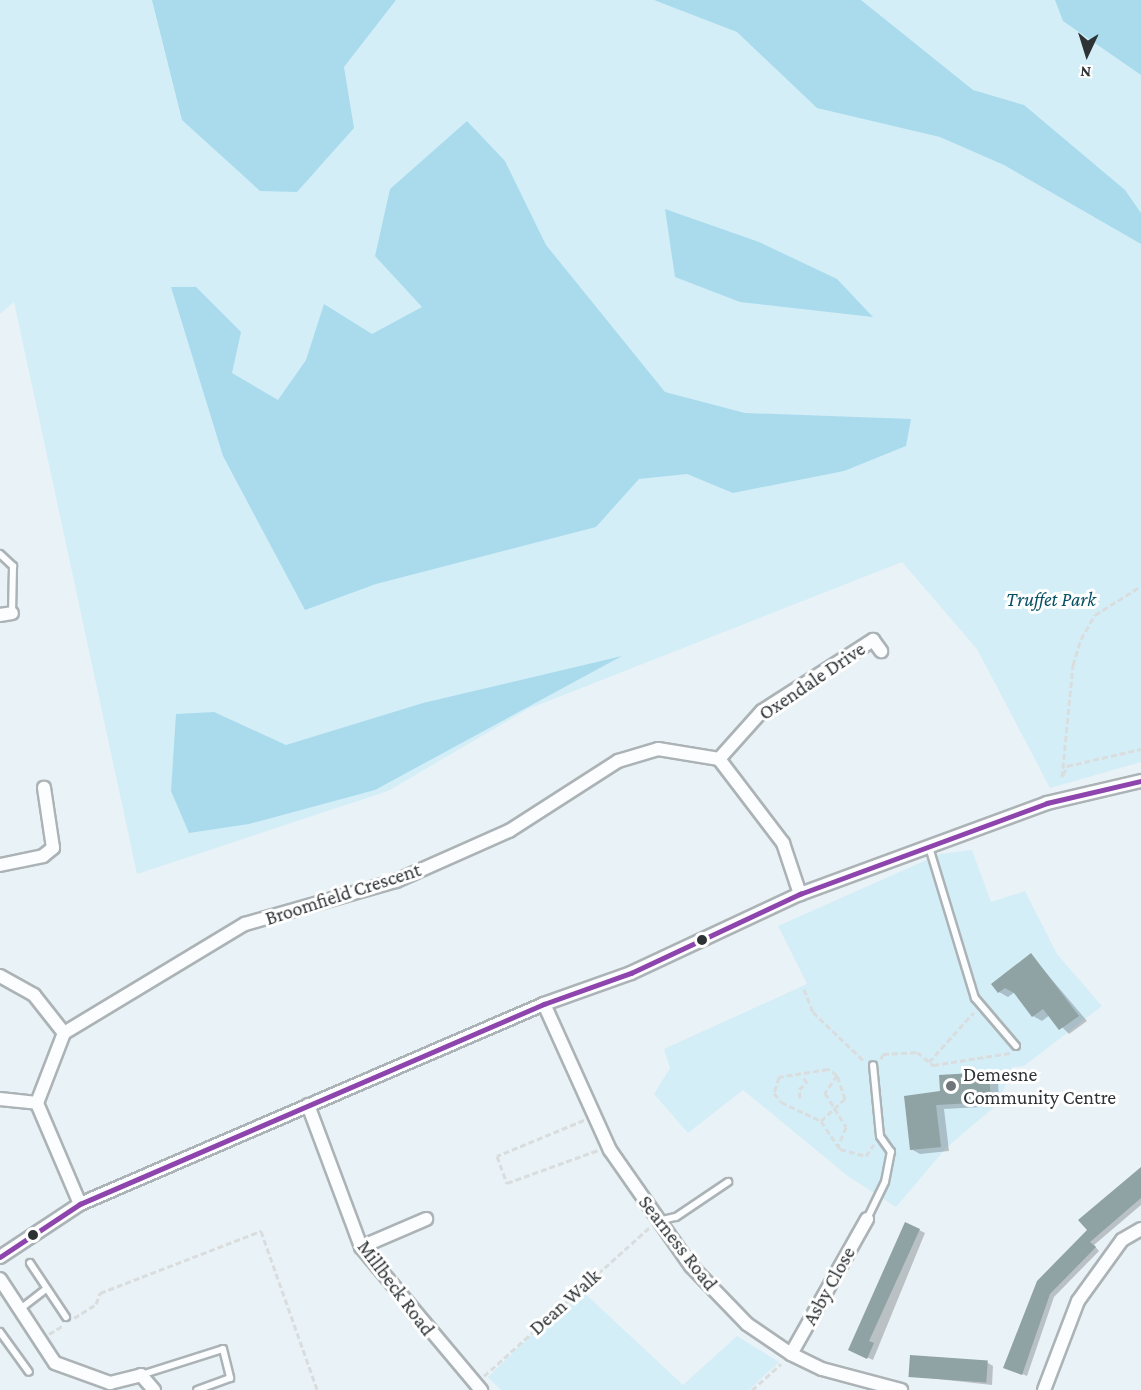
<!DOCTYPE html>
<html>
<head>
<meta charset="utf-8">
<style>
  body { margin:0 }
  #map { position:relative; width:1141px; height:1390px; overflow:hidden; background:#e9f2f6; font-family:"Crimson Pro",serif }
  div>[style] { position:absolute }
  [style*='--x'] { left:calc(var(--x)*1px); top:calc(var(--y)*1px); width:calc(var(--w)*1px); rotate:calc(var(--a)*1deg) }
  .green>* { inset:0; background:#d4eef8 }
  .forest>* { inset:0; background:#a9dbed }
  .shadow>* { inset:0; background:#0003 }
  .building>* { inset:0; background:#8fa2a4; transform-origin:0 0 }
  .path>* { height:3px; margin-top:-1.5px; transform-origin:0; background:repeating-linear-gradient(90deg,#daddde 0 6px,transparent 0 9px) }
  .roads { filter:drop-shadow(2px 0 #acb3b6) drop-shadow(-2px 0 #acb3b6) drop-shadow(0 2px #acb3b6) drop-shadow(0 -2px #acb3b6) }
  .service>* { height:6px; margin:-3px; padding:0 3px; transform-origin:3px; border-radius:3px; background:#fcfdfe }
  .minor>* { height:12px; margin:-6px; padding:0 6px; transform-origin:6px; border-radius:6px; background:#fcfdfe }
  .bus-1>* { height:4.5px; margin:-2.25px; padding:0 2.25px; transform-origin:2.25px; border-radius:2.25px; background:#8e44ad }
  .dots>* { width:16px; height:16px; translate:-50% -50%; box-sizing:border-box; border:3px solid #fff; border-radius:50% }
  span { translate:-50% -50%; white-space:nowrap; text-align:center; line-height:1.15; -webkit-text-stroke:6px #fff; paint-order:stroke }
  .park-label { font-size:20px; color:#075065; font-style:italic }
  .street-label { font-size:20px; color:#2d3335 }
  .poi-label { font-size:20px; color:#2d3335 }
  .left { translate:0 -50%; text-align:left }
  .north { position:absolute; left:1057px; top:24px; width:60px; height:60px; -webkit-text-stroke:4px #fff; paint-order:stroke; rotate:184deg; font-size:16px; font-weight:700; line-height:24px; text-align:center; color:#2d3335 }
  .north::after { content:''; display:block; margin:auto; width:21px; height:27px; background:#2d3335; clip-path:polygon(50% 0,100% 100%,50% 72%,0 100%) }
</style>
</head>
<body>
<div id="map">
  <div class="green">
    <i style="clip-path:polygon(0 0,1141px 0,1141px 762px,1050px 788px,977px 649px,902px 562px,528px 709px,388px 791px,137px 874px,14px 302px,0 314px)"></i>
    <i style="clip-path:polygon(972px 850px,991px 902px,1025px 891px,1057px 954px,1102px 1006px,1024px 1066px,1012px 1067px,999px 1103px,947px 1147px,896px 1207px,849px 1177px,743px 1090px,688px 1133px,654px 1094px,670px 1068px,664px 1049px,807px 984px,778px 926px,940px 854px)"></i>
    <i style="clip-path:polygon(579px 1288px,683px 1385px,737px 1336px,779px 1362px,749px 1390px,501px 1390px,488px 1377px)"></i>
  </div>
  <div class="forest">
    <i style="clip-path:polygon(152px 0,396px 0,344px 67px,354px 128px,297px 192px,260px 191px,182px 120px)"></i>
    <i style="clip-path:polygon(654px 0,861px 0,973px 90px,1024px 105px,1125px 190px,1141px 213px,1141px 244px,1004px 165px,940px 137px,817px 108px,737px 32px)"></i>
    <i style="clip-path:polygon(1055px 0,1141px 0,1141px 75px,1063px 21px)"></i>
    <i style="clip-path:polygon(467px 121px,505px 161px,546px 245px,665px 392px,745px 413px,911px 419px,906px 446px,844px 471px,733px 493px,687px 474px,639px 479px,596px 527px,376px 584px,305px 610px,223px 456px,171px 287px,196px 287px,241px 332px,232px 373px,278px 400px,306px 360px,324px 304px,372px 334px,422px 307px,375px 256px,390px 189px)"></i>
    <i style="clip-path:polygon(665px 209px,759px 242px,837px 279px,873px 317px,740px 302px,675px 277px)"></i>
    <i style="clip-path:polygon(622px 656px,375px 790px,249px 824px,189px 833px,171px 791px,176px 714px,214px 712px,286px 745px,423px 703px)"></i>
  </div>
  <div class="shadow">
    <i style="clip-path:polygon(1031px 955px,1087px 1021px,1069px 1034px,1050px 1015px,1042px 1021px,1033px 1016px,1015px 992px,1008px 997px,999px 992px)"></i>
    <i style="clip-path:polygon(989px 1074px,998px 1079px,999px 1106px,944px 1109px,949px 1151px,920px 1154px,911px 1149px,941px 1093px)"></i>
    <i style="clip-path:polygon(1141px 1169px,1141px 1205px,1094px 1245px,1099px 1251px,1054px 1297px,1027px 1376px,1005px 1367px,1089px 1230px)"></i>
    <i style="clip-path:polygon(919px 1230px,925px 1233px,873px 1360px,855px 1352px)"></i>
    <i style="clip-path:polygon(988px 1363px,993px 1366px,992px 1385px,910px 1376px)"></i>
  </div>
  <div class="building">
    <i style="clip-path:polygon(1031px 953px,1079px 1016px,1059px 1030px,1043px 1009px,1032px 1017px,1014px 993px,1005px 988px,998px 993px,991px 984px)"></i>
    <i style="clip-path:polygon(989px 1072px,991px 1102px,936px 1105px,941px 1147px,910px 1150px,904px 1096px,940px 1091px,939px 1075px)"></i>
    <i style="clip-path:polygon(1141px 1167px,1141px 1198px,1090px 1242px,1096px 1247px,1050px 1294px,1022px 1375px,1003px 1368px,1037px 1281px,1087px 1230px,1078px 1220px)"></i>
    <i style="clip-path:polygon(905px 1222px,920px 1229px,869px 1341px,874px 1343px,867px 1359px,848px 1350px)"></i>
    <i style="left:910px;top:1355px;width:78px;height:22px;rotate:4deg"></i>
  </div>
  <div class="path">
    <i style="--x:1063;--y:775;--w:10;--a:-66"></i>
    <i style="--x:1067;--y:766;--w:76;--a:-12.9"></i>
    <i style="--x:1062;--y:777;--w:113;--a:-84.4"></i>
    <i style="--x:1073;--y:665;--w:27;--a:-73"></i>
    <i style="--x:1081;--y:639;--w:28;--a:-60"></i>
    <i style="--x:1095;--y:615;--w:54;--a:-32.2"></i>
    <i style="--x:804;--y:989;--w:25;--a:69"></i>
    <i style="--x:813;--y:1012;--w:72;--a:43.9"></i>
    <i style="--x:881;--y:1059;--w:5;--a:-68"></i>
    <i style="--x:883;--y:1054;--w:34;--a:-3"></i>
    <i style="--x:917;--y:1052;--w:21;--a:39"></i>
    <i style="--x:933;--y:1065;--w:78;--a:-8.9"></i>
    <i style="--x:929;--y:1062;--w:67;--a:-48"></i>
    <i style="--x:837;--y:1075;--w:22;--a:124"></i>
    <i style="--x:825;--y:1093;--w:40;--a:58"></i>
    <i style="--x:846;--y:1127;--w:21;--a:113"></i>
    <i style="--x:800;--y:1098;--w:9;--a:-96"></i>
    <i style="--x:799;--y:1089;--w:10;--a:-37"></i>
    <i style="--x:807;--y:1083;--w:7;--a:-124"></i>
    <i style="--x:584;--y:1120;--w:94;--a:157.5"></i>
    <i style="--x:497;--y:1156;--w:29;--a:70"></i>
    <i style="--x:507;--y:1183;--w:97;--a:-19.9"></i>
    <i style="--x:821;--y:1121;--w:33;--a:-43"></i>
    <i style="--x:845;--y:1099;--w:25;--a:-108"></i>
    <i style="--x:837;--y:1075;--w:11;--a:-146"></i>
    <i style="--x:828;--y:1069;--w:50;--a:170.7"></i>
    <i style="--x:779;--y:1077;--w:17;--a:107"></i>
    <i style="--x:774;--y:1093;--w:11;--a:52"></i>
    <i style="--x:781;--y:1102;--w:44;--a:25.4"></i>
    <i style="--x:821;--y:1121;--w:34;--a:56"></i>
    <i style="--x:840;--y:1149;--w:27;--a:15"></i>
    <i style="--x:866;--y:1156;--w:14;--a:-56"></i>
    <i style="--x:74;--y:1318;--w:26;--a:-32"></i>
    <i style="--x:96;--y:1304;--w:12;--a:-70"></i>
    <i style="--x:100;--y:1293;--w:173;--a:-21.1"></i>
    <i style="--x:261;--y:1231;--w:168;--a:70.5"></i>
    <i style="--x:49;--y:1334;--w:17;--a:-31"></i>
    <i style="--x:484;--y:1376;--w:222;--a:-41.9"></i>
    <i style="--x:752;--y:1390;--w:39;--a:-42"></i>
  </div>
  <div class="roads">
    <div class="service">
      <i style="--x:0;--y:554;--w:18;--a:43"></i>
      <i style="--x:13;--y:566;--w:47;--a:91.2"></i>
      <i style="--x:929;--y:847;--w:158;--a:73.1"></i>
      <i style="--x:975;--y:998;--w:63;--a:49.5"></i>
      <i style="--x:867;--y:1219;--w:41;--a:-64.1"></i>
      <i style="--x:885;--y:1182;--w:31;--a:-79"></i>
      <i style="--x:891;--y:1152;--w:19;--a:-125"></i>
      <i style="--x:880;--y:1136;--w:71;--a:-95.6"></i>
      <i style="--x:658;--y:1221;--w:18;--a:-13"></i>
      <i style="--x:676;--y:1217;--w:63;--a:-33.9"></i>
      <i style="--x:30;--y:1263;--w:65;--a:56.3"></i>
      <i style="--x:19;--y:1310;--w:34;--a:-38"></i>
      <i style="--x:0;--y:1332;--w:49;--a:54.1"></i>
      <i style="--x:141;--y:1375;--w:86;--a:-17.6"></i>
      <i style="--x:223;--y:1349;--w:30;--a:76"></i>
      <i style="--x:230;--y:1378;--w:35;--a:160"></i>
    </div>
    <div class="minor">
      <i style="--x:0;--y:615;--w:12;--a:-9"></i>
      <i style="--x:719;--y:759;--w:64;--a:-48.1"></i>
      <i style="--x:762;--y:711;--w:132;--a:-32.6"></i>
      <i style="--x:873;--y:640;--w:14;--a:54"></i>
      <i style="--x:0;--y:865;--w:44;--a:-11.8"></i>
      <i style="--x:43;--y:856;--w:13;--a:-39"></i>
      <i style="--x:53;--y:848;--w:61;--a:-98.5"></i>
      <i style="--x:0;--y:976;--w:39;--a:29"></i>
      <i style="--x:34;--y:995;--w:48;--a:51.7"></i>
      <i style="--x:544;--y:1004;--w:160;--a:65.7"></i>
      <i style="--x:610;--y:1150;--w:141;--a:55.1"></i>
      <i style="--x:691;--y:1266;--w:81;--a:46"></i>
      <i style="--x:747;--y:1324;--w:53;--a:34.3"></i>
      <i style="--x:791;--y:1354;--w:34;--a:26"></i>
      <i style="--x:822;--y:1369;--w:82;--a:14.9"></i>
      <i style="--x:0;--y:1099;--w:37;--a:6"></i>
      <i style="--x:308;--y:1105;--w:152;--a:69.5"></i>
      <i style="--x:361;--y:1247;--w:187;--a:50"></i>
      <i style="--x:80;--y:1204;--w:110;--a:-113.1"></i>
      <i style="--x:37;--y:1103;--w:75;--a:-68.9"></i>
      <i style="--x:64;--y:1033;--w:211;--a:-31.1"></i>
      <i style="--x:245;--y:924;--w:157;--a:-15.9"></i>
      <i style="--x:396;--y:881;--w:124;--a:-23.9"></i>
      <i style="--x:509;--y:831;--w:130;--a:-32.7"></i>
      <i style="--x:618;--y:761;--w:42;--a:-16.7"></i>
      <i style="--x:658;--y:749;--w:62;--a:9.3"></i>
      <i style="--x:719;--y:759;--w:106;--a:52.7"></i>
      <i style="--x:783;--y:843;--w:54;--a:71.6"></i>
      <i style="--x:361;--y:1247;--w:71;--a:-23.3"></i>
      <i style="--x:0;--y:1257;--w:96;--a:-33.5"></i>
      <i style="--x:80;--y:1204;--w:505;--a:-23.32"></i>
      <i style="--x:544;--y:1004;--w:92;--a:-19.6"></i>
      <i style="--x:631;--y:973;--w:187;--a:-25.1"></i>
      <i style="--x:800;--y:894;--w:263;--a:-20.2"></i>
      <i style="--x:1047;--y:803;--w:97;--a:-13.2"></i>
      <i style="--x:0;--y:1279;--w:100;--a:56.8"></i>
      <i style="--x:55;--y:1363;--w:59;--a:20"></i>
      <i style="--x:110;--y:1383;--w:32;--a:-14"></i>
      <i style="--x:141;--y:1375;--w:20;--a:49"></i>
      <i style="--x:791;--y:1354;--w:155;--a:-60.6"></i>
      <i style="--x:1044;--y:1390;--w:95;--a:-69.1"></i>
      <i style="--x:1078;--y:1301;--w:75;--a:-54.2"></i>
      <i style="--x:1122;--y:1240;--w:22;--a:-30"></i>
    </div>
  </div>
  <div class="bus-1">
    <i style="--x:0;--y:1257;--w:96;--a:-33.5"></i>
    <i style="--x:80;--y:1204;--w:505;--a:-23.32"></i>
    <i style="--x:544;--y:1004;--w:92;--a:-19.6"></i>
    <i style="--x:631;--y:973;--w:187;--a:-25.1"></i>
    <i style="--x:800;--y:894;--w:263;--a:-20.2"></i>
    <i style="--x:1047;--y:803;--w:97;--a:-13.2"></i>
  </div>
  <div class="dots">
    <i style="left:702px;top:940px;background:#2d3335"></i>
    <i style="left:951px;top:1086px;background:#6f7679"></i>
    <i style="left:33px;top:1235px;background:#2d3335"></i>
  </div>
  <div class="park-label">
    <span style="left:1051px;top:599px">Truffet Park</span>
  </div>
  <div class="street-label">
    <span style="left:812px;top:681px;rotate:-34deg">Oxendale Drive</span>
    <span style="left:343px;top:894px;rotate:-18deg">Broomfield Crescent</span>
    <span style="left:678px;top:1243px;rotate:52deg">Searness Road</span>
    <span style="left:829px;top:1286px;rotate:-61deg">Asby Close</span>
    <span style="left:396px;top:1288px;rotate:53deg">Millbeck Road</span>
    <span style="left:565px;top:1302px;rotate:-42deg">Dean Walk</span>
  </div>
  <div class="poi-label">
    <span class="left" style="left:963px;top:1086px">Demesne<br>Community Centre</span>
  </div>
  <div class="north">N</div>
</div>
</body>
</html>
